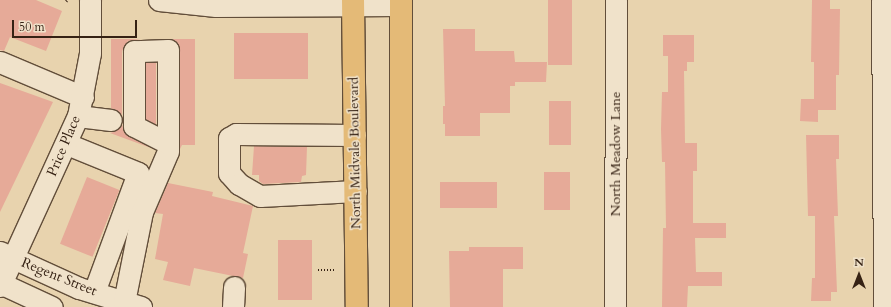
<!DOCTYPE html>
<html>
<head>
<meta charset="utf-8">
<style>
  body { margin:0 }
  #map { position:relative; width:891px; height:307px; overflow:hidden; background:#e8d3ae; font-family:Cardo,serif }
  div>[style] { position:absolute }
  [style*='--x'] { left:calc(var(--x)*1px); top:calc(var(--y)*1px); width:calc(var(--w)*1px); rotate:calc(var(--a)*1deg) }
  .building>* { inset:0; background:#e6aa98; transform-origin:0 0 }
  .path>* { height:2.5px; margin-top:-1.25px; transform-origin:0; background:repeating-linear-gradient(90deg,#362214 0 1px,transparent 0 3px) }
  .roads { filter:drop-shadow(1px 0 #624e3a) drop-shadow(-1px 0 #624e3a) drop-shadow(0 1px #624e3a) drop-shadow(0 -1px #624e3a) }
  .minor>* { height:21px; margin:-10.5px; padding:0 10.5px; transform-origin:10.5px; border-radius:10.5px; background:#f0e2ca }
  .major>* { height:22px; margin:-11px; padding:0 11px; transform-origin:11px; border-radius:11px; background:#e4ba77 }
  span { translate:-50% -50%; white-space:nowrap; text-align:center; line-height:1.15; -webkit-text-stroke:3px #f0e2ca; paint-order:stroke }
  .street-label { font-size:14px; color:#362214 }
  .north { position:absolute; left:839px; top:255px; width:40px; height:40px; -webkit-text-stroke:3px #f0e2ca; paint-order:stroke; rotate:0deg; font-size:11px; font-weight:700; line-height:16px; text-align:center; color:#362214 }
  .north::after { content:''; display:block; margin:auto; width:14px; height:18px; background:#362214; clip-path:polygon(50% 0,100% 100%,50% 72%,0 100%) }
  .scale { position:absolute; left:12px; top:20px; width:125px; height:18px; box-sizing:border-box; border:2px solid #362214; border-top:0; padding-left:5px; font-size:12px; line-height:14px; white-space:nowrap; color:#362214; -webkit-text-stroke:3px #f0e2ca; paint-order:stroke }
</style>
</head>
<body>
<div id="map">
  <div class="building">
    <i style="clip-path:polygon(0 0,36px 0,62px 11px,46px 51px,10px 37px,4px 51px,0 50px)"></i>
    <i style="left:548px;top:0;width:24px;height:65px"></i>
    <i style="clip-path:polygon(812px 0,830px 0,830px 9px,840px 9px,839px 75px,836px 75px,836px 110px,818px 110px,818px 122px,800px 121px,801px 99px,814px 99px,814px 62px,811px 62px)"></i>
    <i style="clip-path:polygon(443px 29px,475px 29px,475px 51px,514px 51px,515px 62px,547px 62px,546px 82px,515px 82px,515px 86px,510px 86px,510px 113px,480px 113px,480px 136px,445px 136px,445px 124px,443px 124px,443px 106px,445px 106px)"></i>
    <i style="left:234px;top:33px;width:74px;height:46px"></i>
    <i style="clip-path:polygon(663px 35px,694px 35px,694px 62px,687px 62px,687px 71px,684px 71px,685px 143px,697px 143px,697px 171px,693px 171px,693px 223px,726px 223px,726px 238px,695px 238px,696px 272px,722px 272px,722px 286px,688px 286px,687px 307px,662px 307px,663px 228px,666px 228px,665px 162px,662px 162px,661px 129px,662px 92px,668px 92px,668px 56px,663px 56px)"></i>
    <i style="clip-path:polygon(111px 39px,141px 39px,128px 41px,122px 51px,122px 115px,111px 108px)"></i>
    <i style="clip-path:polygon(172px 39px,195px 39px,195px 145px,182px 145px,180px 149px,180px 50px,178px 44px)"></i>
    <i style="left:156px;top:62px;width:62px;height:10px;rotate:90deg"></i>
    <i style="clip-path:polygon(0 83px,53px 102px,0 212px)"></i>
    <i style="left:571px;top:101px;width:44px;height:22px;rotate:90deg"></i>
    <i style="clip-path:polygon(122px 124px,124px 132px,128px 136px,151px 148px,110px 133px,116px 131px)"></i>
    <i style="clip-path:polygon(806px 135px,839px 135px,839px 159px,836px 159px,838px 216px,834px 216px,837px 292px,831px 292px,831px 301px,811px 301px,812px 278px,815px 278px,815px 216px,808px 216px)"></i>
    <i style="clip-path:polygon(254px 146px,307px 147px,306px 175px,302px 176px,301px 182px,263px 184px,259px 181px,259px 175px,252px 175px)"></i>
    <i style="left:544px;top:172px;width:26px;height:38px"></i>
    <i style="left:87px;top:177px;width:35px;height:72px;rotate:22deg"></i>
    <i style="left:440px;top:182px;width:57px;height:26px"></i>
    <i style="clip-path:polygon(168px 183px,213px 192px,212px 196px,253px 206px,243px 253px,248px 254px,243px 278px,194px 268px,190px 286px,163px 280px,168px 262px,155px 259px,163px 214px,155px 213px)"></i>
    <i style="left:278px;top:240px;width:34px;height:60px"></i>
    <i style="clip-path:polygon(469px 247px,523px 247px,523px 269px,503px 269px,503px 307px,450px 307px,449px 251px,469px 251px)"></i>
  </div>
  <div class="path">
    <i style="--x:66;--y:1;--w:1;--a:-45"></i>
    <i style="--x:318;--y:270;--w:18;--a:0"></i>
  </div>
  <div class="roads">
    <div class="minor">
      <i style="--x:159;--y:0;--w:57;--a:6"></i>
      <i style="--x:216;--y:6;--w:185;--a:-0.3"></i>
      <i style="--x:882;--y:0;--w:307;--a:89.6"></i>
      <i style="--x:0;--y:62;--w:90;--a:22.9"></i>
      <i style="--x:78;--y:116;--w:33;--a:7"></i>
      <i style="--x:355;--y:135;--w:119;--a:-179.5"></i>
      <i style="--x:236;--y:134;--w:8;--a:150"></i>
      <i style="--x:229;--y:138;--w:35;--a:90"></i>
      <i style="--x:229;--y:173;--w:15;--a:48"></i>
      <i style="--x:239;--y:184;--w:24;--a:30"></i>
      <i style="--x:260;--y:196;--w:96;--a:-3"></i>
      <i style="--x:67;--y:144;--w:77;--a:22.2"></i>
      <i style="--x:138;--y:173;--w:127;--a:110.3"></i>
      <i style="--x:0;--y:252;--w:87;--a:24.5"></i>
      <i style="--x:79;--y:288;--w:65;--a:17"></i>
      <i style="--x:0;--y:283;--w:57;--a:24.8"></i>
      <i style="--x:0;--y:286;--w:187;--a:-65.4"></i>
      <i style="--x:78;--y:116;--w:64;--a:-79.2"></i>
      <i style="--x:90;--y:53;--w:53;--a:-90"></i>
      <i style="--x:124;--y:302;--w:92;--a:-78.7"></i>
      <i style="--x:142;--y:212;--w:66;--a:-66.9"></i>
      <i style="--x:168;--y:151;--w:101;--a:-90"></i>
      <i style="--x:168;--y:50;--w:34;--a:178"></i>
      <i style="--x:134;--y:51;--w:75;--a:90"></i>
      <i style="--x:134;--y:126;--w:38;--a:27"></i>
      <i style="--x:233;--y:307;--w:20;--a:-87"></i>
      <i style="--x:615;--y:307;--w:307;--a:-89.8"></i>
    </div>
    <div class="major">
      <i style="--x:353;--y:0;--w:307;--a:89.3"></i>
      <i style="--x:401;--y:307;--w:307;--a:-90"></i>
    </div>
  </div>
  <div class="street-label">
    <span style="left:64px;top:146px;rotate:-67deg">Price Place</span>
    <span style="left:355px;top:153px;rotate:-91deg">North Midvale Boulevard</span>
    <span style="left:616px;top:154px;rotate:-90deg">North Meadow Lane</span>
    <span style="left:59px;top:277px;rotate:22deg">Regent Street</span>
  </div>
  <div class="north">N</div>
  <div class="scale">50 m</div>
</div>
</body>
</html>
